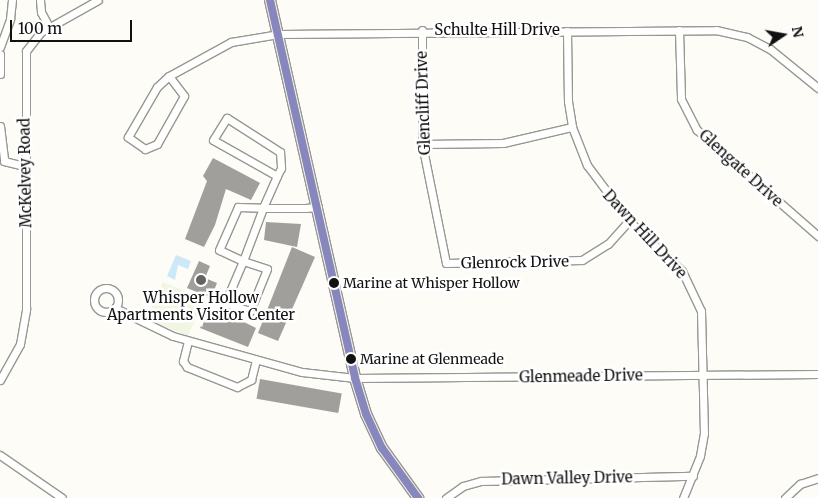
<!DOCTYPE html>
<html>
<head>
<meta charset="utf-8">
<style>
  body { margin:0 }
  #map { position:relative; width:818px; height:498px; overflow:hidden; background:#fdfcf7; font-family:Merriweather,serif }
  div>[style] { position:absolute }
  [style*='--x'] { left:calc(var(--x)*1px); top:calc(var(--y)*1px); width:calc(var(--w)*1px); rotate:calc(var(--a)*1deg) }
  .pitch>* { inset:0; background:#f0f6e1; transform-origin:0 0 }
  .water>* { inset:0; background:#cde8f7 }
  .building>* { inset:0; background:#a19f9c; transform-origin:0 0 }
  .roads { filter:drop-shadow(1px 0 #979795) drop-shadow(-1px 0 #979795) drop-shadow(0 1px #979795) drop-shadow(0 -1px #979795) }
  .minor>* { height:7px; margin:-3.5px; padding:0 3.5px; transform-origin:3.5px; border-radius:3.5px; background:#fffffe }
  .minor>.ring { margin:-3.5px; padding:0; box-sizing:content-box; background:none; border:7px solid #fffffe; border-radius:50% }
  .secondary>* { height:10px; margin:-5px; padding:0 5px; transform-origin:5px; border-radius:5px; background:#f6f4eb }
  .bus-1>* { height:8px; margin:-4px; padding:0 4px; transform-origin:4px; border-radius:4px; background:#8786bd }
  .dots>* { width:14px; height:14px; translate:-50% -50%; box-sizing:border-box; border:2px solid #fff; border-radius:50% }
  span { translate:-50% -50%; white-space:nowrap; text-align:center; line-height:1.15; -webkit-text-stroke:5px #fff; paint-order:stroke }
  .bus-label { font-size:14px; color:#111 }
  .left { translate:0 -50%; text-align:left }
  .street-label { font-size:15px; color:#111 }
  .poi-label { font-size:15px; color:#111 }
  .north { position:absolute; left:758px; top:10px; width:50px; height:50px; -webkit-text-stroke:4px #fff; paint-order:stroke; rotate:78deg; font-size:14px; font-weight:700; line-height:20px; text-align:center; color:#111 }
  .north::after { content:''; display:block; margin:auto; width:18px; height:22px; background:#111; clip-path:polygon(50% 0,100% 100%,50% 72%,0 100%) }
  .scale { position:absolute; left:10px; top:20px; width:122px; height:22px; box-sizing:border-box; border:2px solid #111; border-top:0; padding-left:6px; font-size:15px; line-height:18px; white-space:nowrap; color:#111; -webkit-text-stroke:4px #fff; paint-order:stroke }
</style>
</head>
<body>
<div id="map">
  <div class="pitch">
    <i style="left:163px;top:282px;width:44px;height:40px;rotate:23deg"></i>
  </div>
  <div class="water">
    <i style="clip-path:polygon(176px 255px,191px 261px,188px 269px,178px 265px,175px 280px,167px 276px)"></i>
  </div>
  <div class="building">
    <i style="clip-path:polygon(213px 158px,260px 183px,251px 200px,226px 189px,215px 225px,204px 247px,185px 239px,207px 181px,203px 176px)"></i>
    <i style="clip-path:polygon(266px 222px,301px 224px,297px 247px,264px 240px)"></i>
    <i style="clip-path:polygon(292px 247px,315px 257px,278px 341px,258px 333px)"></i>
    <i style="clip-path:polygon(199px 261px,210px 266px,205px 278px,217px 283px,211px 298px,187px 288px)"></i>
    <i style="clip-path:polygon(208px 311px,224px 318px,226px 313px,256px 328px,248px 347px,200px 328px)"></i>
    <i style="left:260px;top:379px;width:83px;height:20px;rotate:10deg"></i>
  </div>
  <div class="roads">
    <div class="minor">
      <i style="--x:40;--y:0;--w:12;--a:85"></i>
      <i style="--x:41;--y:12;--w:17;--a:62"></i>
      <i style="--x:422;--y:30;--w:114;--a:90"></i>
      <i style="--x:422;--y:144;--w:121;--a:78.6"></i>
      <i style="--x:446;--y:263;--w:136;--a:-1.3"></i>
      <i style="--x:582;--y:260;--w:31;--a:-32"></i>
      <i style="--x:608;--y:244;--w:31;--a:-48"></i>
      <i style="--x:679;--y:30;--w:69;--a:88.3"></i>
      <i style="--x:681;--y:99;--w:35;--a:63"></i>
      <i style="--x:697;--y:130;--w:161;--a:41.2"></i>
      <i style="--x:567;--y:31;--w:70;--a:89.2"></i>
      <i style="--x:568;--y:101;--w:26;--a:81"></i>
      <i style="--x:572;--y:127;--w:41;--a:68.5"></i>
      <i style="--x:587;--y:165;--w:70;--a:53.1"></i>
      <i style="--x:629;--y:221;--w:73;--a:43.3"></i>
      <i style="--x:682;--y:271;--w:44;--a:64.6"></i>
      <i style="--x:701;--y:311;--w:122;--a:88.6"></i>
      <i style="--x:704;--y:433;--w:23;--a:100"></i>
      <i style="--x:700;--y:456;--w:45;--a:112"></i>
      <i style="--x:0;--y:47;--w:30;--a:-70"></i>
      <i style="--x:10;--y:19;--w:19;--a:-84"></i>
      <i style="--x:0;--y:54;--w:20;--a:90"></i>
      <i style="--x:169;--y:76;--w:25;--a:53"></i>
      <i style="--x:184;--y:96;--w:55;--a:119.4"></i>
      <i style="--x:157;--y:144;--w:13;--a:157"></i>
      <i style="--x:145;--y:149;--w:21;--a:-145"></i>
      <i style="--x:128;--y:137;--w:58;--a:-59.9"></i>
      <i style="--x:157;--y:87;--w:16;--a:-43"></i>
      <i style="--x:169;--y:76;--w:71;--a:-28.7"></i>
      <i style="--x:231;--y:42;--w:49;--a:-9.5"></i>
      <i style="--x:279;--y:34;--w:437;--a:-0.5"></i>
      <i style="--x:716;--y:30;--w:32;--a:13"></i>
      <i style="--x:747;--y:37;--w:26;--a:28"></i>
      <i style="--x:770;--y:49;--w:62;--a:39.1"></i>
      <i style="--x:0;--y:126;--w:35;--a:83"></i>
      <i style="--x:4;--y:161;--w:21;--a:14"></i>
      <i style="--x:422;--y:144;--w:81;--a:-0.7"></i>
      <i style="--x:503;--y:143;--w:71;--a:-13.1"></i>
      <i style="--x:277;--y:176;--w:73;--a:-150.6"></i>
      <i style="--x:213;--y:140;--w:26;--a:-58"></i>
      <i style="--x:227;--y:118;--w:63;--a:32.7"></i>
      <i style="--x:280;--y:152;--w:16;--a:86"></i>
      <i style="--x:281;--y:168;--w:9;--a:117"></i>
      <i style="--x:277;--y:176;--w:35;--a:114"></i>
      <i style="--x:263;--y:208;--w:57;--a:110.7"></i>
      <i style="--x:243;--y:261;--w:25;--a:18"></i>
      <i style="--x:267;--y:269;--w:45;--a:112"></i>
      <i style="--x:250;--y:311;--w:26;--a:-162"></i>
      <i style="--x:225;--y:303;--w:46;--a:-66.8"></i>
      <i style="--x:243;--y:261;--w:26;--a:-155"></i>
      <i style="--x:219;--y:250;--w:47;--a:-66.2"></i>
      <i style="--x:238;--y:207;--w:25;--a:2"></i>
      <i style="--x:263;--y:208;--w:42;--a:0"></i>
      <i style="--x:305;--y:208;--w:13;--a:-4"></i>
      <i class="ring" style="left:94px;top:288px;width:17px;height:17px"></i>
      <i style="--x:115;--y:308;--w:64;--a:25.8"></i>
      <i style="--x:173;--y:336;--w:134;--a:15.6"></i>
      <i style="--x:302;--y:372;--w:53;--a:6.5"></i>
      <i style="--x:355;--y:378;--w:463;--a:-0.5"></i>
      <i style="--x:188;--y:341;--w:21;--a:104"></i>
      <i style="--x:183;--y:361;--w:7;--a:56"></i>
      <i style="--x:187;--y:367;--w:54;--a:21.8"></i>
      <i style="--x:237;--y:387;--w:16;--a:-27"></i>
      <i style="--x:251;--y:380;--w:21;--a:-76"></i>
      <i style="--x:0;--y:380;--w:41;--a:-60.9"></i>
      <i style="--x:20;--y:344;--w:36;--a:-80"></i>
      <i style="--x:26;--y:309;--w:258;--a:-90"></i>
      <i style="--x:26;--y:51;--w:24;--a:-52"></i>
      <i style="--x:41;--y:32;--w:65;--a:-29.3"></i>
      <i style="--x:0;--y:455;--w:75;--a:34.7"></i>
      <i style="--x:446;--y:498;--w:21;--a:-35"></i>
      <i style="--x:463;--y:486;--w:19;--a:-16"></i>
      <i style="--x:481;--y:481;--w:212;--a:-1.4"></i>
      <i style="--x:785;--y:498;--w:21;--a:-43"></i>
      <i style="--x:800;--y:484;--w:19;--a:-18"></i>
    </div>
    <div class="secondary">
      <i style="--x:270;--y:0;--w:387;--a:77.3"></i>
      <i style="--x:355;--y:378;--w:38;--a:73"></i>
      <i style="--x:366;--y:414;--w:38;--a:65"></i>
      <i style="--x:382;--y:448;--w:62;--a:54.2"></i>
    </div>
  </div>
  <div class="bus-1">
    <i style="--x:270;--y:0;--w:387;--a:77.3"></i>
    <i style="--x:355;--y:378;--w:38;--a:73"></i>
    <i style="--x:366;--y:414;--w:38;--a:65"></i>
    <i style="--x:382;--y:448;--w:62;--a:54.2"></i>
  </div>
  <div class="dots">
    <i style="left:201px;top:280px;background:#646362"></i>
    <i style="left:334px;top:283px;background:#111"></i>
    <i style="left:351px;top:359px;background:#111"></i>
  </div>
  <div class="bus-label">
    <span class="left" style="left:343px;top:283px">Marine at Whisper Hollow</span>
    <span class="left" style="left:360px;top:359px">Marine at Glenmeade</span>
  </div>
  <div class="street-label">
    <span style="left:497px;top:30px">Schulte Hill Drive</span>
    <span style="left:423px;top:103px;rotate:-92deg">Glencliff Drive</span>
    <span style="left:741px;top:168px;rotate:42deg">Glengate Drive</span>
    <span style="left:25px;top:173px;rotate:-91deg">McKelvey Road</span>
    <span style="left:645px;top:234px;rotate:47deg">Dawn Hill Drive</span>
    <span style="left:515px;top:262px;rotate:-1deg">Glenrock Drive</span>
    <span style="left:581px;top:376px;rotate:-1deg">Glenmeade Drive</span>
    <span style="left:567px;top:478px;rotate:-1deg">Dawn Valley Drive</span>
  </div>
  <div class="poi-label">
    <span style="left:201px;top:306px">Whisper Hollow<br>Apartments Visitor Center</span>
  </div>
  <div class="north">N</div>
  <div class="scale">100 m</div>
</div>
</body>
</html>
